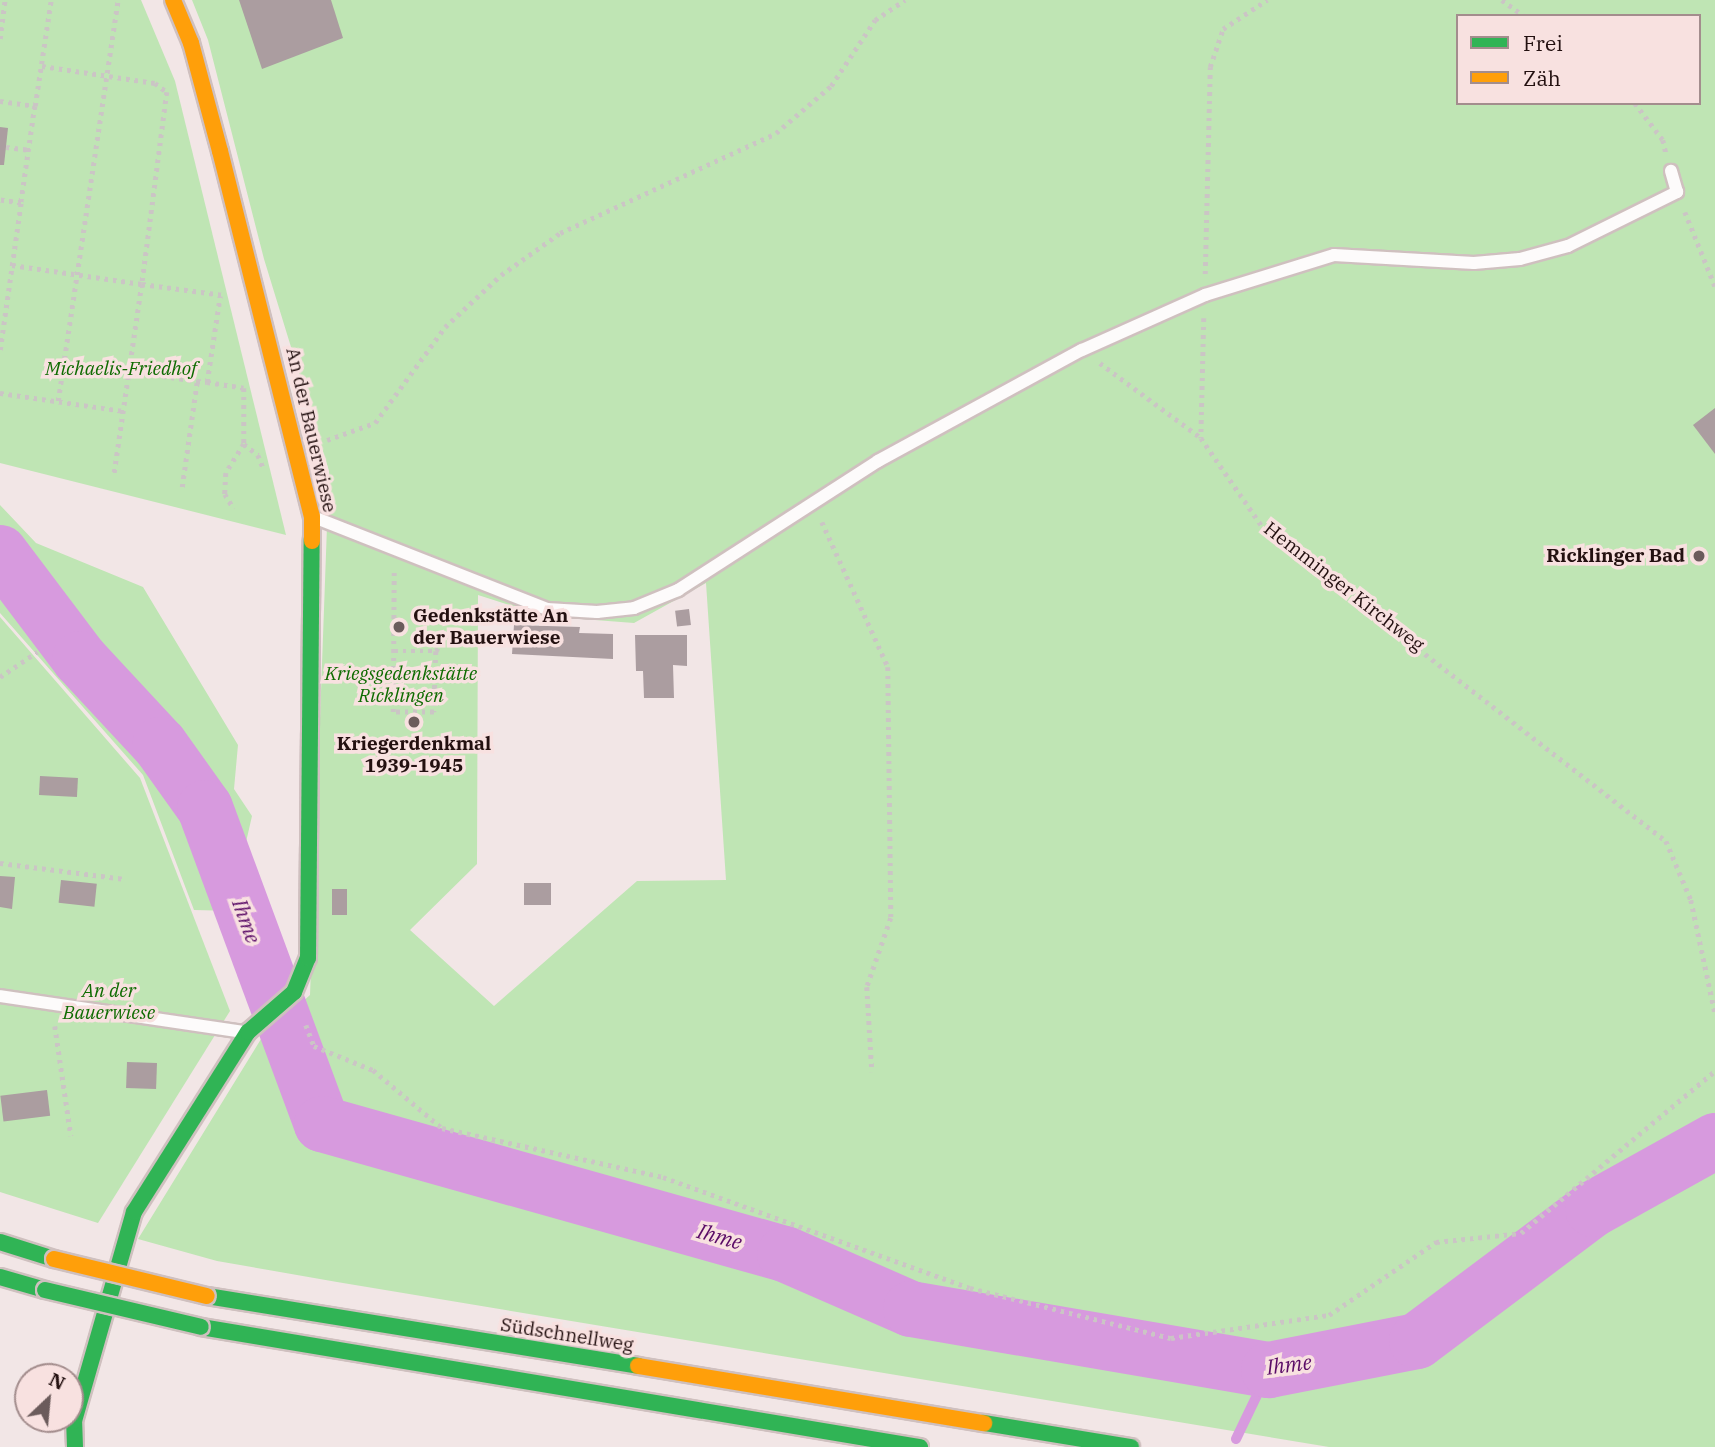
<!DOCTYPE html>
<html>
<head>
<meta charset="utf-8">
<style>
  body { margin:0 }
  #map { position:relative; width:1715px; height:1447px; overflow:hidden; background:#f2e6e6; font-family:"IBM Plex Serif",serif }
  div>[style] { position:absolute }
  [style*='--x'] { left:calc(var(--x)*1px); top:calc(var(--y)*1px); width:calc(var(--w)*1px); rotate:calc(var(--a)*1deg) }
  .green>* { inset:0; background:#bfe5b4 }
  .stream>* { height:10px; margin:-5px; padding:0 5px; transform-origin:5px; border-radius:5px; background:#d79ade }
  .river>* { height:56px; margin:-28px; padding:0 28px; transform-origin:28px; border-radius:28px; background:#d79ade }
  .building>* { inset:0; background:#ab9da0; transform-origin:0 0 }
  .path>* { height:4.5px; margin-top:-2.25px; transform-origin:0; background:repeating-linear-gradient(90deg,#cbc5c5 0 3.5px,transparent 0 8.5px) }
  .roads { filter:drop-shadow(2px 0 #cfc0bf) drop-shadow(-2px 0 #cfc0bf) drop-shadow(0 2px #cfc0bf) drop-shadow(0 -2px #cfc0bf) }
  .lane>* { height:12px; margin:-6px; padding:0 6px; transform-origin:6px; border-radius:6px; background:#fdfbfb }
  .fast>* { height:16px; margin:-8px; padding:0 8px; transform-origin:8px; border-radius:8px; background:#30b455 }
  .slow>* { height:16px; margin:-8px; padding:0 8px; transform-origin:8px; border-radius:8px; background:#ff9f0a }
  .bridges { filter:drop-shadow(2px 0 #cfc0bf) drop-shadow(-2px 0 #cfc0bf) drop-shadow(0 2px #cfc0bf) drop-shadow(0 -2px #cfc0bf) }
  .fast-bridge>* { height:16px; margin:-8px; padding:0 8px; transform-origin:8px; border-radius:8px; background:#30b455 }
  .slow-bridge>* { height:16px; margin:-8px; padding:0 8px; transform-origin:8px; border-radius:8px; background:#ff9f0a }
  .dots>* { width:19px; height:19px; translate:-50% -50%; box-sizing:border-box; border:4px solid #f8e1e0; border-radius:50% }
  span { translate:-50% -50%; white-space:nowrap; text-align:center; line-height:1.15; -webkit-text-stroke:7px #f8e1e0; paint-order:stroke }
  .park-label { font-size:19px; color:#0e6b01; font-style:italic }
  .street-label { font-size:19px; color:#231010 }
  .poi-label { font-size:19px; color:#231010; font-weight:700 }
  .right { translate:-100% -50%; text-align:right }
  .left { translate:0 -50%; text-align:left }
  .water-label { font-size:21px; color:#5a0b66; font-style:italic }
  .legend { position:absolute; left:1456px; top:14px; width:245px; height:91px; box-sizing:border-box; background:#f8e1e0; border:2px solid #a38d8d; margin:0; padding:9px 12px; list-style:none; font-size:21px; color:#231010 }
  .legend li { display:flex; align-items:center; gap:14px; height:35px }
  .legend b { width:35px; border:2px solid #a38d8d }
  .north { position:absolute; left:14px; top:1363px; width:70px; height:70px; box-sizing:border-box; background:#f8e1e0; border:2px solid #a38d8d; border-radius:50%; rotate:26deg; font-size:19px; font-weight:700; line-height:28px; text-align:center; color:#231010 }
  .north::after { content:''; display:block; margin:auto; width:24px; height:32px; background:#6b5b5b; clip-path:polygon(50% 0,100% 100%,50% 72%,0 100%) }
</style>
</head>
<body>
<div id="map">
  <div class="green">
    <i style="clip-path:polygon(0 0,141px 0,175px 81px,286px 535px,0 463px)"></i>
    <i style="clip-path:polygon(evenodd,192px 0,1715px 0,1715px 1447px,1329px 1447px,337px 1282px,217px 1261px,138px 1239px,261px 1039px,310px 995px,329px 471px,264px 259px,208px 40px,192px 0,1458px 16px,1699px 16px,1699px 103px,1458px 103px,1458px 16px,192px 0,706px 583px,726px 880px,637px 881px,494px 1006px,410px 930px,477px 864px,478px 595px,543px 616px,634px 623px,706px 583px)"></i>
    <i style="clip-path:polygon(0 505px,36px 543px,143px 587px,238px 745px,234px 789px,252px 816px,238px 877px,209px 802px,166px 740px,88px 658px,11px 551px,0 543px)"></i>
    <i style="clip-path:polygon(0 561px,76px 664px,158px 748px,201px 811px,235px 911px,194px 910px,143px 775px,0 613px)"></i>
    <i style="clip-path:polygon(0 617px,140px 778px,230px 1011px,98px 1223px,0 1192px)"></i>
  </div>
  <div class="stream">
    <i style="--x:1236;--y:1439;--w:76;--a:-64.4"></i>
  </div>
  <div class="river">
    <i style="--x:0;--y:553;--w:133;--a:53"></i>
    <i style="--x:80;--y:659;--w:117;--a:47.1"></i>
    <i style="--x:160;--y:745;--w:77;--a:54.5"></i>
    <i style="--x:205;--y:808;--w:337;--a:69.7"></i>
    <i style="--x:322;--y:1124;--w:481;--a:15.7"></i>
    <i style="--x:785;--y:1254;--w:137;--a:23.6"></i>
    <i style="--x:911;--y:1309;--w:363;--a:9.7"></i>
    <i style="--x:1269;--y:1370;--w:151;--a:-11.1"></i>
    <i style="--x:1417;--y:1341;--w:220;--a:-36.9"></i>
    <i style="--x:1593;--y:1209;--w:140;--a:-29.1"></i>
  </div>
  <div class="building">
    <i style="clip-path:polygon(239px 0,331px 0,343px 38px,262px 69px)"></i>
    <i style="clip-path:polygon(0 127px,8px 128px,4px 165px,0 165px)"></i>
    <i style="clip-path:polygon(1715px 408px,1715px 454px,1693px 425px)"></i>
    <i style="left:689px;top:609px;width:16px;height:14px;rotate:83deg"></i>
    <i style="clip-path:polygon(514px 625px,580px 627px,579px 633px,613px 634px,613px 659px,512px 654px)"></i>
    <i style="clip-path:polygon(635px 635px,687px 635px,687px 666px,673px 665px,674px 698px,644px 698px,643px 671px,636px 671px)"></i>
    <i style="left:40px;top:776px;width:38px;height:19px;rotate:3deg"></i>
    <i style="clip-path:polygon(0 876px,15px 877px,12px 909px,0 907px)"></i>
    <i style="left:61px;top:880px;width:36px;height:23px;rotate:6deg"></i>
    <i style="left:524px;top:883px;width:27px;height:22px"></i>
    <i style="left:332px;top:889px;width:15px;height:26px"></i>
    <i style="left:127px;top:1062px;width:30px;height:26px;rotate:2deg"></i>
    <i style="left:47px;top:1090px;width:26px;height:47px;rotate:83deg"></i>
  </div>
  <div class="path">
    <i style="--x:1502;--y:0;--w:27;--a:36"></i>
    <i style="--x:0;--y:39;--w:39;--a:-83"></i>
    <i style="--x:42;--y:66;--w:114;--a:8.6"></i>
    <i style="--x:155;--y:83;--w:15;--a:37"></i>
    <i style="--x:167;--y:92;--w:194;--a:97.4"></i>
    <i style="--x:142;--y:284;--w:82;--a:7.7"></i>
    <i style="--x:0;--y:101;--w:35;--a:8"></i>
    <i style="--x:35;--y:106;--w:98;--a:98.2"></i>
    <i style="--x:21;--y:203;--w:21;--a:-172"></i>
    <i style="--x:1635;--y:103;--w:46;--a:52.9"></i>
    <i style="--x:1663;--y:140;--w:13;--a:77"></i>
    <i style="--x:35;--y:106;--w:107;--a:-81.4"></i>
    <i style="--x:6;--y:147;--w:23;--a:7"></i>
    <i style="--x:1685;--y:212;--w:80;--a:67.9"></i>
    <i style="--x:12;--y:265;--w:131;--a:8.3"></i>
    <i style="--x:142;--y:284;--w:193;--a:98.3"></i>
    <i style="--x:1205;--y:274;--w:207;--a:-88.6"></i>
    <i style="--x:1210;--y:67;--w:40;--a:-71.1"></i>
    <i style="--x:1223;--y:29;--w:53;--a:-33.4"></i>
    <i style="--x:1204;--y:318;--w:120;--a:91.4"></i>
    <i style="--x:1201;--y:438;--w:111;--a:55.3"></i>
    <i style="--x:1264;--y:529;--w:509;--a:37.82"></i>
    <i style="--x:1666;--y:841;--w:64;--a:67"></i>
    <i style="--x:1691;--y:900;--w:116;--a:78"></i>
    <i style="--x:0;--y:350;--w:148;--a:-81.9"></i>
    <i style="--x:1100;--y:363;--w:124;--a:36.5"></i>
    <i style="--x:129;--y:371;--w:69;--a:8.4"></i>
    <i style="--x:207;--y:382;--w:37;--a:9"></i>
    <i style="--x:244;--y:388;--w:56;--a:90"></i>
    <i style="--x:244;--y:444;--w:34;--a:122"></i>
    <i style="--x:226;--y:473;--w:21;--a:93"></i>
    <i style="--x:225;--y:494;--w:17;--a:59"></i>
    <i style="--x:0;--y:393;--w:124;--a:8.3"></i>
    <i style="--x:58;--y:401;--w:405;--a:-81.5"></i>
    <i style="--x:327;--y:440;--w:51;--a:-19.5"></i>
    <i style="--x:375;--y:423;--w:119;--a:-53.9"></i>
    <i style="--x:445;--y:327;--w:76;--a:-42.9"></i>
    <i style="--x:501;--y:275;--w:72;--a:-35.4"></i>
    <i style="--x:560;--y:233;--w:238;--a:-24.8"></i>
    <i style="--x:776;--y:133;--w:72;--a:-40.5"></i>
    <i style="--x:831;--y:86;--w:79;--a:-56.3"></i>
    <i style="--x:875;--y:20;--w:36;--a:-34"></i>
    <i style="--x:244;--y:444;--w:18;--a:38"></i>
    <i style="--x:258;--y:455;--w:16;--a:68"></i>
    <i style="--x:182;--y:487;--w:107;--a:-81.9"></i>
    <i style="--x:197;--y:381;--w:10;--a:6"></i>
    <i style="--x:207;--y:382;--w:87;--a:-81.4"></i>
    <i style="--x:822;--y:522;--w:159;--a:65.5"></i>
    <i style="--x:888;--y:667;--w:251;--a:89.3"></i>
    <i style="--x:891;--y:918;--w:73;--a:109.2"></i>
    <i style="--x:867;--y:987;--w:85;--a:86.6"></i>
    <i style="--x:394;--y:651;--w:42;--a:0"></i>
    <i style="--x:436;--y:651;--w:61;--a:91.9"></i>
    <i style="--x:434;--y:712;--w:41;--a:180"></i>
    <i style="--x:393;--y:712;--w:142;--a:-89.6"></i>
    <i style="--x:436;--y:651;--w:17;--a:-62"></i>
    <i style="--x:0;--y:677;--w:45;--a:-34"></i>
    <i style="--x:0;--y:863;--w:126;--a:7.3"></i>
    <i style="--x:306;--y:1025;--w:22;--a:69"></i>
    <i style="--x:314;--y:1046;--w:64;--a:22.1"></i>
    <i style="--x:373;--y:1070;--w:90;--a:40"></i>
    <i style="--x:442;--y:1128;--w:226;--a:12.5"></i>
    <i style="--x:663;--y:1177;--w:326;--a:19.9"></i>
    <i style="--x:970;--y:1288;--w:207;--a:14"></i>
    <i style="--x:1171;--y:1338;--w:160;--a:-8.3"></i>
    <i style="--x:1329;--y:1315;--w:130;--a:-34.3"></i>
    <i style="--x:1436;--y:1242;--w:85;--a:-6"></i>
    <i style="--x:1521;--y:1233;--w:253;--a:-39.9"></i>
    <i style="--x:55;--y:1026;--w:111;--a:81.7"></i>
  </div>
  <div class="roads">
    <div class="lane">
      <i style="--x:316;--y:518;--w:248;--a:21.5"></i>
      <i style="--x:547;--y:609;--w:50;--a:3.4"></i>
      <i style="--x:597;--y:612;--w:37;--a:-6"></i>
      <i style="--x:634;--y:608;--w:48;--a:-22.2"></i>
      <i style="--x:678;--y:590;--w:238;--a:-32.8"></i>
      <i style="--x:878;--y:461;--w:232;--a:-28.6"></i>
      <i style="--x:1082;--y:350;--w:135;--a:-24.1"></i>
      <i style="--x:1205;--y:295;--w:135;--a:-17.2"></i>
      <i style="--x:1334;--y:255;--w:140;--a:3.3"></i>
      <i style="--x:1474;--y:263;--w:46;--a:-5"></i>
      <i style="--x:1520;--y:259;--w:50;--a:-15.2"></i>
      <i style="--x:1568;--y:246;--w:122;--a:-26.4"></i>
      <i style="--x:1677;--y:192;--w:22;--a:-106"></i>
      <i style="--x:0;--y:996;--w:247;--a:8.4"></i>
    </div>
    <div class="fast">
      <i style="--x:0;--y:1242;--w:57;--a:17.5"></i>
      <i style="--x:0;--y:1277;--w:47;--a:16.1"></i>
      <i style="--x:207;--y:1296;--w:437;--a:9.2"></i>
      <i style="--x:201;--y:1327;--w:729;--a:9.48"></i>
      <i style="--x:984;--y:1423;--w:149;--a:9.3"></i>
      <i style="--x:75;--y:1447;--w:26;--a:-92"></i>
      <i style="--x:74;--y:1421;--w:217;--a:-74"></i>
      <i style="--x:134;--y:1212;--w:213;--a:-57.7"></i>
      <i style="--x:248;--y:1032;--w:61;--a:-41"></i>
      <i style="--x:294;--y:992;--w:37;--a:-68"></i>
      <i style="--x:308;--y:958;--w:417;--a:-89.5"></i>
    </div>
    <div class="slow">
      <i style="--x:173;--y:0;--w:47;--a:67.3"></i>
      <i style="--x:191;--y:43;--w:112;--a:75"></i>
      <i style="--x:220;--y:151;--w:376;--a:75.9"></i>
      <i style="--x:312;--y:516;--w:25;--a:90"></i>
      <i style="--x:638;--y:1366;--w:351;--a:9.4"></i>
    </div>
  </div>
  <div class="bridges">
    <div class="fast-bridge">
      <i style="--x:45;--y:1290;--w:160;--a:13.3"></i>
    </div>
    <div class="slow-bridge">
      <i style="--x:54;--y:1259;--w:157;--a:13.6"></i>
    </div>
  </div>
  <div class="dots">
    <i style="left:1699px;top:556px;background:#6b5b5b"></i>
    <i style="left:399px;top:627px;background:#6b5b5b"></i>
    <i style="left:414px;top:722px;background:#6b5b5b"></i>
  </div>
  <div class="park-label">
    <span style="left:121px;top:369px">Michaelis-Friedhof</span>
    <span style="left:401px;top:685px">Kriegsgedenkstätte<br>Ricklingen</span>
    <span style="left:109px;top:1002px">An der<br>Bauerwiese</span>
  </div>
  <div class="street-label">
    <span style="left:311px;top:430px;rotate:77deg">An der Bauerwiese</span>
    <span style="left:1344px;top:587px;rotate:38deg">Hemminger Kirchweg</span>
    <span style="left:567px;top:1335px;rotate:9deg">Südschnellweg</span>
  </div>
  <div class="poi-label">
    <span class="right" style="left:1685px;top:556px">Ricklinger Bad</span>
    <span class="left" style="left:413px;top:627px">Gedenkstätte An<br>der Bauerwiese</span>
    <span style="left:414px;top:755px">Kriegerdenkmal<br>1939-1945</span>
  </div>
  <div class="water-label">
    <span style="left:247px;top:921px;rotate:70deg">Ihme</span>
    <span style="left:720px;top:1236px;rotate:16deg">Ihme</span>
    <span style="left:1289px;top:1364px;rotate:-7deg">Ihme</span>
  </div>
  <ul class="legend">
  <li><b style="height:9px;background:#30b455"></b>Frei</li>
  <li><b style="height:9px;background:#ff9f0a"></b>Zäh</li>
  </ul>
  <div class="north">N</div>
</div>
</body>
</html>
